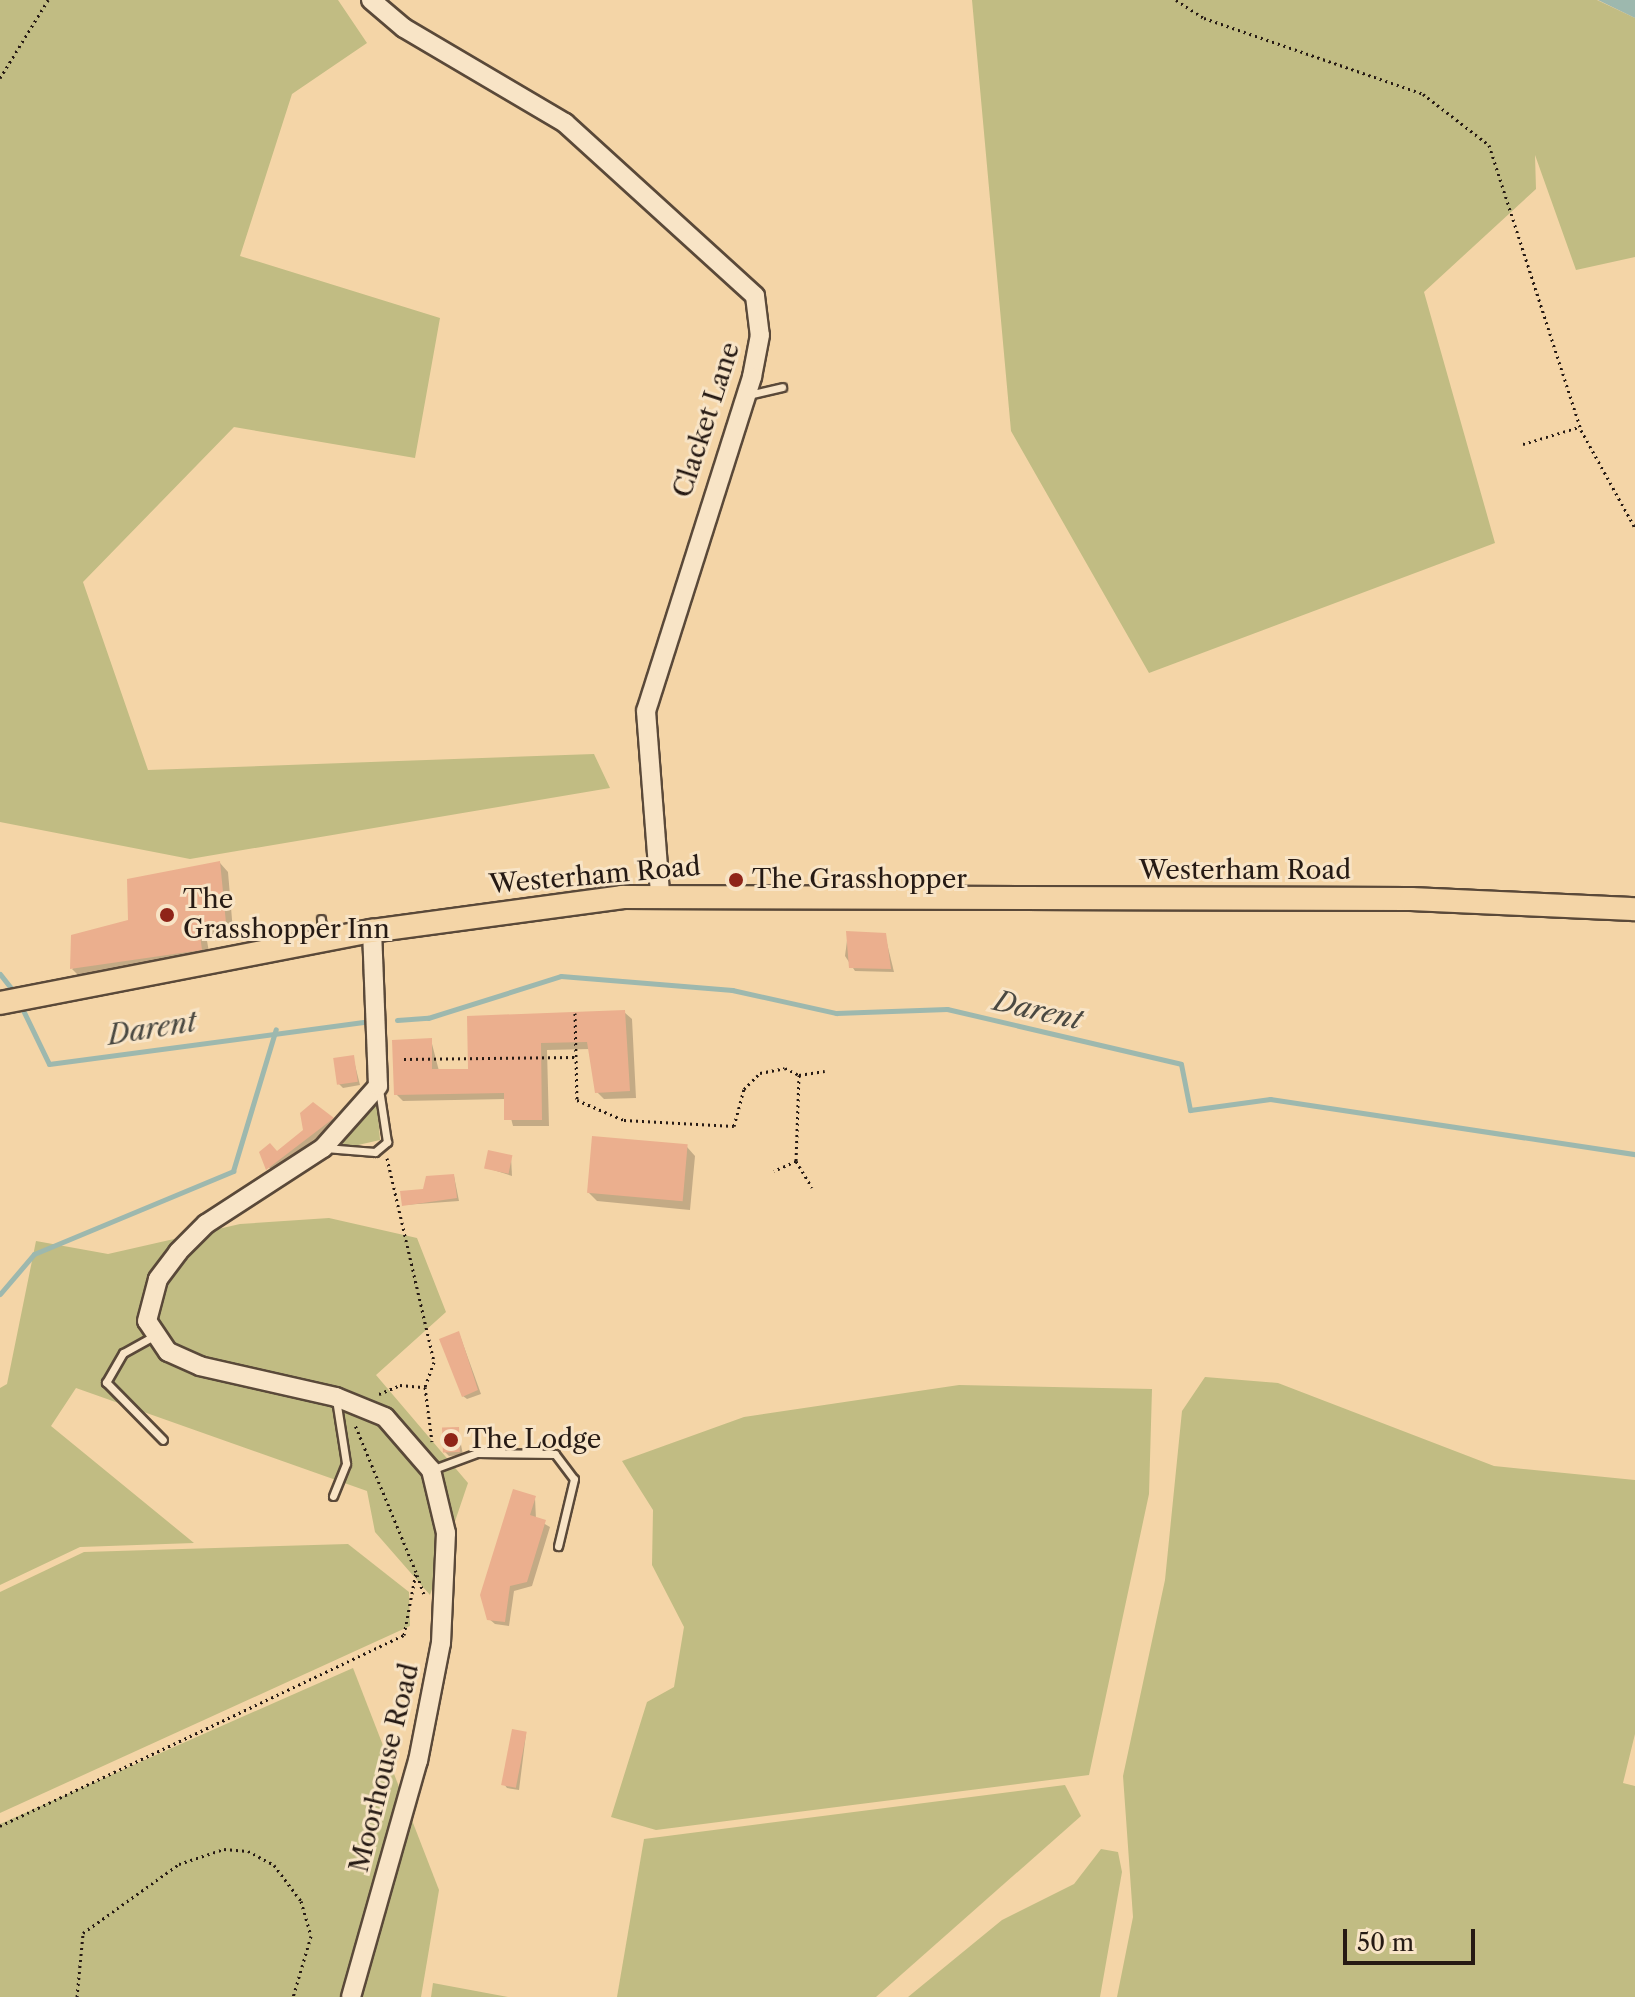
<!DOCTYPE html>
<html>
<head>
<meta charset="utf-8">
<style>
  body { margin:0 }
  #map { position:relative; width:1635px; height:1997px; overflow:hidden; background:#f4d5a7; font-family:"Libre Caslon Text",serif }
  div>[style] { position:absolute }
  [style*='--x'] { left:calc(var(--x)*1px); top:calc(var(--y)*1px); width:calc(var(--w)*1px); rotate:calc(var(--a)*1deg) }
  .green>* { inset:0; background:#c1bc83 }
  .water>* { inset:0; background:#9db8ae }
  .shadow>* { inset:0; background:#0003 }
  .stream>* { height:5px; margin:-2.5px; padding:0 2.5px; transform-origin:2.5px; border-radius:2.5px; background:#9db8ae }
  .building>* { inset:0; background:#ebaf8e; transform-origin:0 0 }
  .path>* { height:3px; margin-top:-1.5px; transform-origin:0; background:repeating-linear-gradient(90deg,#261a14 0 2px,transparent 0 6px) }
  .roads { filter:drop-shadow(2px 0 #5a4939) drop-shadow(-2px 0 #5a4939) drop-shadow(0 2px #5a4939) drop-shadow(0 -2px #5a4939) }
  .service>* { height:7px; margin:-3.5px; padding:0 3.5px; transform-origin:3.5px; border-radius:3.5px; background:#f8e4c6 }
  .tertiary>* { height:18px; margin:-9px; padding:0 9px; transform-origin:9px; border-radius:9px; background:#f8e4c6 }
  .primary>* { height:22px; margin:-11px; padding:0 11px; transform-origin:11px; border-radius:11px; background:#f4d5a7 }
  .dots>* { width:22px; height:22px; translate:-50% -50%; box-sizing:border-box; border:4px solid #f8e4c6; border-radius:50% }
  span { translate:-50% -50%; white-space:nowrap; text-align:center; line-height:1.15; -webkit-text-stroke:6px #f8e4c6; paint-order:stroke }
  .street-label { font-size:26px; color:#261a14 }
  .poi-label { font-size:26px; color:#261a14 }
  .left { translate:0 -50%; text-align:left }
  .water-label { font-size:28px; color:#4a4942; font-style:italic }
  .scale { position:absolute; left:1343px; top:1929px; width:132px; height:36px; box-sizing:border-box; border:4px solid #261a14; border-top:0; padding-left:10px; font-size:24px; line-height:28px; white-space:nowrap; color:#261a14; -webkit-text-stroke:6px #f8e4c6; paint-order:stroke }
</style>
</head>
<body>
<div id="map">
  <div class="green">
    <i style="clip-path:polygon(0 0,338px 0,367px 43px,292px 94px,240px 256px,440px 318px,415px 458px,234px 427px,83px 582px,148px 770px,594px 754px,610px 788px,190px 859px,0 822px)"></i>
    <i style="clip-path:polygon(972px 0,1597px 0,1635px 18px,1635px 257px,1576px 270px,1535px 155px,1536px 189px,1424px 292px,1495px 543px,1149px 673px,1011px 431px)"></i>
    <i style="clip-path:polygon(377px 1101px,380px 1140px,345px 1148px,342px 1142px)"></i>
    <i style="clip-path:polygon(329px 1218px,417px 1238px,446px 1312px,376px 1375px,468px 1483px,430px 1595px,375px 1532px,367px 1491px,76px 1388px,51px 1426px,194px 1543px,80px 1547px,0 1585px,0 1388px,7px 1384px,36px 1241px,108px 1254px,240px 1224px)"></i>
    <i style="clip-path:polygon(1205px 1377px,1278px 1383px,1494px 1466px,1635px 1480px,1635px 1734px,1623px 1783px,1635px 1786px,1635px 1997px,1117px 1997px,1133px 1917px,1123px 1776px,1165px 1580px,1182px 1411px)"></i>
    <i style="clip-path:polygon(959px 1385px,1152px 1389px,1149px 1494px,1089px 1775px,656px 1830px,611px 1817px,647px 1702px,674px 1687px,684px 1627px,652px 1565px,653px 1510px,622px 1461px,744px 1417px)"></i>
    <i style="clip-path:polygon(348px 1544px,409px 1592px,410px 1626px,0 1813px,0 1592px,84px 1552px)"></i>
    <i style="clip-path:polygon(353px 1668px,439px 1890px,421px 1997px,0 1997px,0 1824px)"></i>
    <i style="clip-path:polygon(1065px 1785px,1081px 1816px,876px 1997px,617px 1997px,644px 1839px)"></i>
    <i style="clip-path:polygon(1101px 1849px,1118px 1852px,1122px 1872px,1100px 1997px,908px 1997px,1002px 1920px,1074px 1884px)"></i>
    <i style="clip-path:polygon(433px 1983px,508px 1997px,431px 1997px)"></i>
  </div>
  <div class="water">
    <i style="clip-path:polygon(1597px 0,1635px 0,1635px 18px,1598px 0)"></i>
  </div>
  <div class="shadow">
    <i style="clip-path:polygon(220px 863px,228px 872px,233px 931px,206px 935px,210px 958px,80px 977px,72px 969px)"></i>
    <i style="clip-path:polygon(848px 933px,885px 935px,894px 972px,855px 971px,845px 956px)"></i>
    <i style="clip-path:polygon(624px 1012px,632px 1019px,636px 1098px,604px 1099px,597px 1092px,590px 1049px,547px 1050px,549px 1126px,513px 1126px,506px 1099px,403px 1101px,396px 1094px,431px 1040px,439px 1071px,470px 1071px,469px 1018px)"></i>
    <i style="clip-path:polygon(353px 1057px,360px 1085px,343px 1088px,339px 1084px)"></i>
    <i style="clip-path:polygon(313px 1104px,336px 1122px,272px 1173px,262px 1153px,277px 1153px,305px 1131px)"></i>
    <i style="clip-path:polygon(687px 1147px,695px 1156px,690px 1210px,597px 1201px,588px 1192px)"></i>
    <i style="clip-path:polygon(511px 1157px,512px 1176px,487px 1168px)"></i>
    <i style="clip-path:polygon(454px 1176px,459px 1201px,404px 1205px,425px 1191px)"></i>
    <i style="clip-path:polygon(459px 1333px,481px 1394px,467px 1399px,463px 1396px)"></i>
    <i style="clip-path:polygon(458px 1429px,463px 1455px,449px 1456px,445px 1452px)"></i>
    <i style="clip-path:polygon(535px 1498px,536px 1519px,550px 1527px,532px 1586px,514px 1591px,509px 1626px,495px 1624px,489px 1619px)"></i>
    <i style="clip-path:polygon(526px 1734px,519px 1790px,507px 1788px,504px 1784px)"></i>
  </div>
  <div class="stream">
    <i style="--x:0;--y:974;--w:24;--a:52"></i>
    <i style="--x:21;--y:1006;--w:64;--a:64.2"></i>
    <i style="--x:49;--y:1064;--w:319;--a:-7.6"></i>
    <i style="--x:397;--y:1020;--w:31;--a:-4"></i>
    <i style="--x:428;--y:1018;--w:139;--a:-17.5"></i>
    <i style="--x:561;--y:976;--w:172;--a:4.7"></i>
    <i style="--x:732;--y:990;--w:107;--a:12.5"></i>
    <i style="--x:836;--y:1013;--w:111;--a:-2.1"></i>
    <i style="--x:947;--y:1009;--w:240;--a:13.2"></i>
    <i style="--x:1181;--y:1064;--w:47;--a:78.9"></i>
    <i style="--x:1190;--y:1110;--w:81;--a:-7.8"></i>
    <i style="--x:1270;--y:1099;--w:369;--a:8.6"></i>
    <i style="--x:0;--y:1294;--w:52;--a:-49.6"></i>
    <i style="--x:34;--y:1254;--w:216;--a:-22.6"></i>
    <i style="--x:233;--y:1171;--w:148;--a:-73.2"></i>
  </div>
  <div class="building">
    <i style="clip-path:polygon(220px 861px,226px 923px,199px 927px,202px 950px,70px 969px,71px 935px,128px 920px,127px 879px)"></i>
    <i style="clip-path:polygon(846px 931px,886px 933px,891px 969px,849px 968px)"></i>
    <i style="clip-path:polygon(625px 1010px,630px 1091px,595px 1093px,587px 1042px,541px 1043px,542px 1120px,504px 1120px,504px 1093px,394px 1095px,392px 1040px,432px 1038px,432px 1069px,468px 1069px,467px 1016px)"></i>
    <i style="left:354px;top:1055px;width:27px;height:21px;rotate:82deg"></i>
    <i style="clip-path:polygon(313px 1102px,334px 1118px,266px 1170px,259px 1152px,270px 1143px,277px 1151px,303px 1130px,300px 1113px)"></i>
    <i style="left:592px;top:1136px;width:96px;height:57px;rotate:5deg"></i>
    <i style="left:488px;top:1150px;width:25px;height:19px;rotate:12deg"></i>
    <i style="clip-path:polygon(454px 1174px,457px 1198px,402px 1206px,400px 1191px,423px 1189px,426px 1176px)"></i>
    <i style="clip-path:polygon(459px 1331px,478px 1390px,462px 1397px,439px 1339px)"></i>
    <i style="left:459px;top:1427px;width:25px;height:17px;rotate:88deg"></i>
    <i style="clip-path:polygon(513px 1489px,536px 1496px,530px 1515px,546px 1520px,527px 1582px,510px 1586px,505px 1622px,487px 1620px,480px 1595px)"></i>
    <i style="left:512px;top:1729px;width:15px;height:57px;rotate:11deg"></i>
  </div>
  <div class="path">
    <i style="--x:1176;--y:0;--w:33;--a:33"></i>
    <i style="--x:1204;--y:18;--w:232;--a:19.1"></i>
    <i style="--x:1423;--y:94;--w:83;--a:37.7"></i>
    <i style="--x:1489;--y:145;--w:299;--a:72.1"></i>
    <i style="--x:1581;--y:430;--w:112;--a:61.1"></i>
    <i style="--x:0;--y:78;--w:92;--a:-58.4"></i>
    <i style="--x:1523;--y:444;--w:59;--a:-16.9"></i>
    <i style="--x:575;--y:1013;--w:87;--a:88.7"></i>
    <i style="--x:577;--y:1100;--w:51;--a:23.1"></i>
    <i style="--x:624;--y:1120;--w:110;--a:3.1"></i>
    <i style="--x:734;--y:1126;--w:38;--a:-75"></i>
    <i style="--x:744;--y:1089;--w:23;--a:-45"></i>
    <i style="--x:760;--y:1073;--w:25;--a:-11"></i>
    <i style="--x:785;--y:1068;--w:16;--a:27"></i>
    <i style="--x:799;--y:1075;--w:86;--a:92"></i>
    <i style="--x:796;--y:1161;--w:24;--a:156"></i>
    <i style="--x:404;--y:1059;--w:172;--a:-0.7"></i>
    <i style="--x:799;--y:1075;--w:26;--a:-9"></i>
    <i style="--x:387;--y:1158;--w:209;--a:77"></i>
    <i style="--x:434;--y:1362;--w:27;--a:110"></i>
    <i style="--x:796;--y:1161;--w:31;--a:59"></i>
    <i style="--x:379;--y:1394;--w:23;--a:-23"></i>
    <i style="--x:400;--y:1385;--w:25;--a:5"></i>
    <i style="--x:425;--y:1387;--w:55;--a:82.7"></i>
    <i style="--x:417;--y:1575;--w:20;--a:70"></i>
    <i style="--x:0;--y:1826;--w:447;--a:-25.3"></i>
    <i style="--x:404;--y:1635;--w:64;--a:-79.2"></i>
    <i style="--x:416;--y:1572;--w:159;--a:-112.5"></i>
    <i style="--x:77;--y:1997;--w:64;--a:-84.6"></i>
    <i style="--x:83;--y:1933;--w:118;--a:-35.7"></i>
    <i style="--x:179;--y:1864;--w:47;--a:-18.4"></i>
    <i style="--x:224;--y:1849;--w:24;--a:5"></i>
    <i style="--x:248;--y:1851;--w:30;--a:28"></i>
    <i style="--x:274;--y:1865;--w:45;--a:53.1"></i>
    <i style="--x:301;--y:1901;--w:36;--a:74"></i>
    <i style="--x:311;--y:1936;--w:64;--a:106.4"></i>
  </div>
  <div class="roads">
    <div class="service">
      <i style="--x:748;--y:395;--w:35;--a:-13"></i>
      <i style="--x:321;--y:919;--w:19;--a:84"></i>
      <i style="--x:325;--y:1148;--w:50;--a:4.6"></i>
      <i style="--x:375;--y:1152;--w:16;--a:-40"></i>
      <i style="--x:387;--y:1142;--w:54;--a:-98.6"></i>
      <i style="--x:152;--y:1337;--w:33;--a:151"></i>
      <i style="--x:123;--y:1353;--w:34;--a:120"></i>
      <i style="--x:106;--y:1382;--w:81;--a:45.5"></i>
      <i style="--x:431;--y:1470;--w:49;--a:-20.3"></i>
      <i style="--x:477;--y:1453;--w:78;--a:0.7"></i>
      <i style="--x:555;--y:1454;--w:31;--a:53"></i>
      <i style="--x:574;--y:1479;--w:69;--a:103.4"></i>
      <i style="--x:333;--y:1496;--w:35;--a:-68"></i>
      <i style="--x:346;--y:1463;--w:65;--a:-98.9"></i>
    </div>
    <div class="tertiary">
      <i style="--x:371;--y:0;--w:43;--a:40.3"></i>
      <i style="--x:404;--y:28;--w:187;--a:30.5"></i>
      <i style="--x:565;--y:123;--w:257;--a:42.3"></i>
      <i style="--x:755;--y:296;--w:39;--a:83"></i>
      <i style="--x:760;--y:335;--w:43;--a:100.8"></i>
      <i style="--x:752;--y:377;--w:350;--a:107.6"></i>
      <i style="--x:646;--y:711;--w:185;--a:85.6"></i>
      <i style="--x:351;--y:1997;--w:245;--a:-74.2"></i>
      <i style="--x:418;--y:1761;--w:120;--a:-79"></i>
      <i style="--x:441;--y:1643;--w:110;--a:-87.4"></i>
      <i style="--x:446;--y:1533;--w:65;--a:-103.4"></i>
      <i style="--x:431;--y:1470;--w:70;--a:-131"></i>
      <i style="--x:385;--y:1417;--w:53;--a:-157.8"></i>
      <i style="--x:336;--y:1397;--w:139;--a:-167.2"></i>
      <i style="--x:200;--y:1366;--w:35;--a:-156"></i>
      <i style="--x:168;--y:1352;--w:37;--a:-124"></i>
      <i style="--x:147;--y:1321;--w:43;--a:-75.3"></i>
      <i style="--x:158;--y:1279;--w:34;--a:-53"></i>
      <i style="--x:178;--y:1252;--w:40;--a:-45"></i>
      <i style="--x:206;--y:1224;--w:140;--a:-33"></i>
      <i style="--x:323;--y:1148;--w:83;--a:-48.4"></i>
      <i style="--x:378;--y:1086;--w:155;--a:-92.2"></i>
    </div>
    <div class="primary">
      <i style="--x:0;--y:1003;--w:379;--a:-11"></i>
      <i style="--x:372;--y:931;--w:252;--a:-7.7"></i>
      <i style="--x:622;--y:897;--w:789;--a:0.15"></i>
      <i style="--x:1411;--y:899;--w:224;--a:2.6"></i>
    </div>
  </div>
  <div class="dots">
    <i style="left:736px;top:880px;background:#8f2418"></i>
    <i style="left:167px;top:915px;background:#8f2418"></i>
    <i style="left:451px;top:1440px;background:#8f2418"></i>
  </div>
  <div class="street-label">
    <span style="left:707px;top:420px;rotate:-72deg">Clacket Lane</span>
    <span style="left:1245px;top:871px">Westerham Road</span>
    <span style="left:595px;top:876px;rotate:-5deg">Westerham Road</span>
    <span style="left:385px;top:1768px;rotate:-76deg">Moorhouse Road</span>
  </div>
  <div class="poi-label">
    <span class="left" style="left:752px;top:880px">The Grasshopper</span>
    <span class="left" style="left:183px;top:915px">The<br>Grasshopper Inn</span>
    <span class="left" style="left:467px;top:1440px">The Lodge</span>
  </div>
  <div class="water-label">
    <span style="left:1038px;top:1010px;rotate:13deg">Darent</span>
    <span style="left:152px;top:1028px;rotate:-9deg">Darent</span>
  </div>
  <div class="scale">50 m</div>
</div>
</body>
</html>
